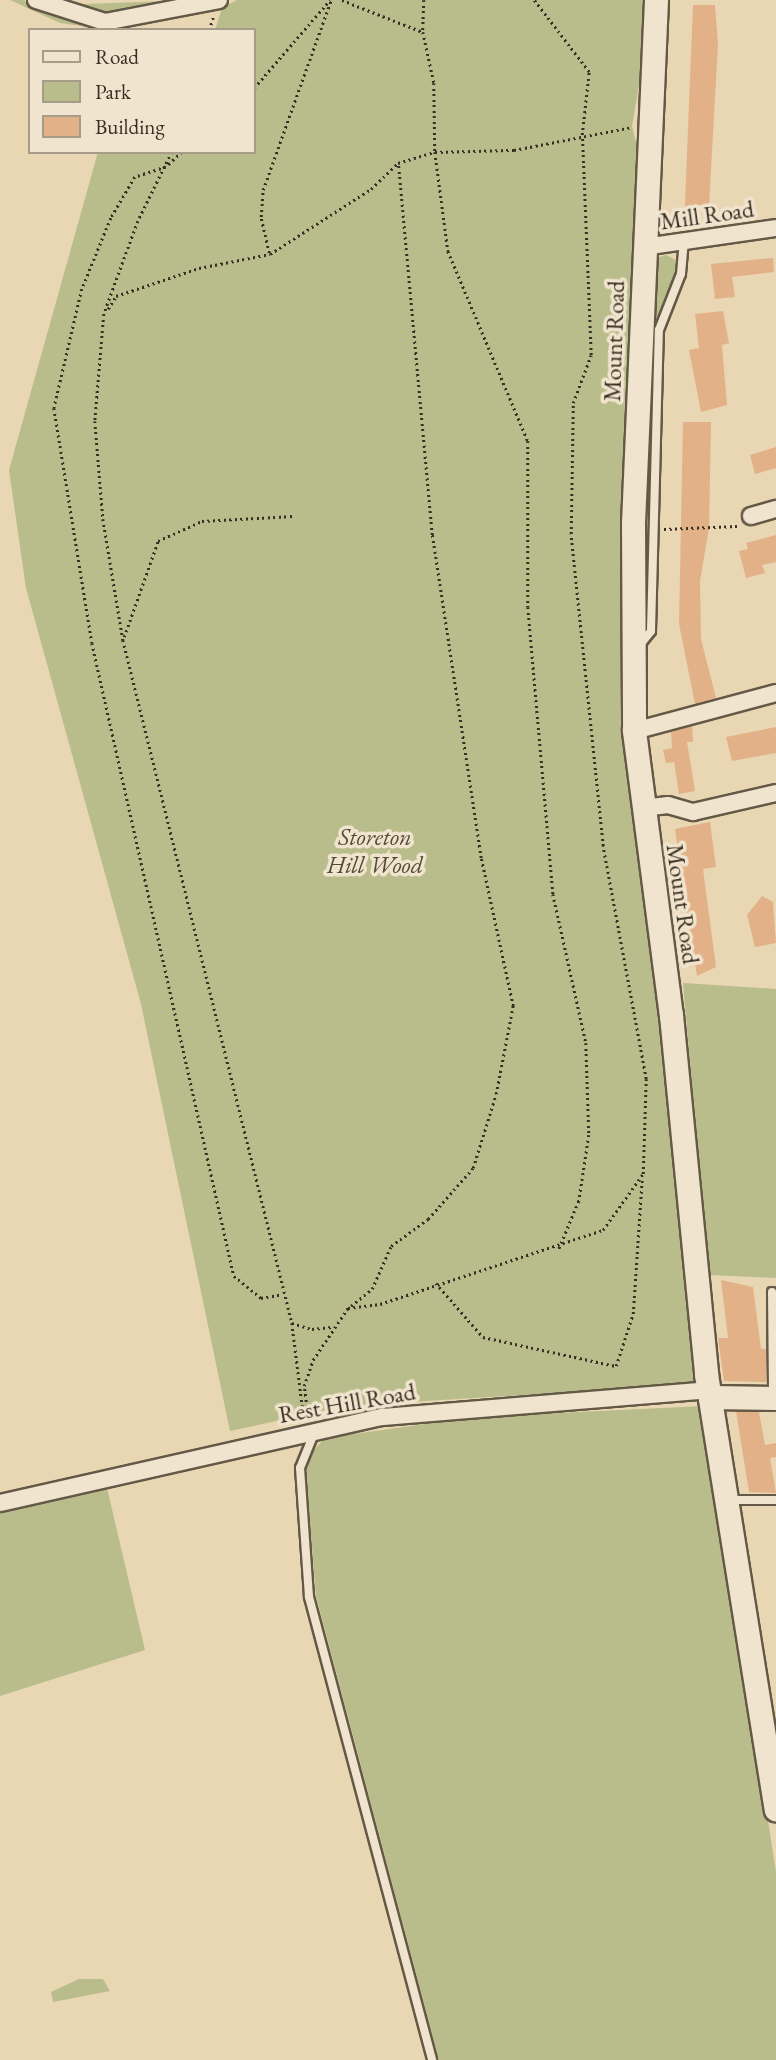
<!DOCTYPE html>
<html>
<head>
<meta charset="utf-8">
<style>
  body { margin:0 }
  #map { position:relative; width:776px; height:2060px; overflow:hidden; background:#e9d6b3; font-family:"EB Garamond",serif }
  div>[style] { position:absolute }
  [style*='--x'] { left:calc(var(--x)*1px); top:calc(var(--y)*1px); width:calc(var(--w)*1px); rotate:calc(var(--a)*1deg) }
  .green>* { inset:0; background:#b8bd8b }
  .building>* { inset:0; background:#e2b188 }
  .path>* { height:2.5px; margin-top:-1.25px; transform-origin:0; background:repeating-linear-gradient(90deg,#382e21 0 2px,transparent 0 5.5px) }
  .roads { filter:drop-shadow(2px 0 #645846) drop-shadow(-2px 0 #645846) drop-shadow(0 2px #645846) drop-shadow(0 -2px #645846) }
  .service>* { height:8px; margin:-4px; padding:0 4px; transform-origin:4px; border-radius:4px; background:#f1e4ce }
  .minor>* { height:16px; margin:-8px; padding:0 8px; transform-origin:8px; border-radius:8px; background:#f1e4ce }
  .secondary>* { height:23px; margin:-11.5px; padding:0 11.5px; transform-origin:11.5px; border-radius:11.5px; background:#f1e4ce }
  span { translate:-50% -50%; white-space:nowrap; text-align:center; line-height:1.15; -webkit-text-stroke:7px #f1e4ce; paint-order:stroke }
  .street-label { font-size:24px; color:#382e21 }
  .park-label { font-size:24px; color:#524b36; font-style:italic }
  .legend { position:absolute; left:28px; top:28px; width:228px; height:126px; box-sizing:border-box; background:#f1e4ce; border:2px solid #a79b89; margin:0; padding:9px 12px; list-style:none; font-size:21px; color:#382e21 }
  .legend li { display:flex; align-items:center; gap:14px; height:35px }
  .legend b { width:35px; border:2px solid #a79b89 }
</style>
</head>
<body>
<div id="map">
  <div class="green">
    <i style="clip-path:polygon(10px 0,23px 0,111px 30px,60px 23px)"></i>
    <i style="clip-path:polygon(58px 0,83px 4px,198px 0,113px 14px)"></i>
    <i style="clip-path:polygon(237px 0,644px 0,642px 68px,632px 126px,637px 147px,623px 698px,698px 1384px,346px 1406px,230px 1431px,141px 1004px,26px 588px,9px 470px,98px 152px,254px 152px,254px 30px,215px 30px,222px 8px)"></i>
    <i style="clip-path:polygon(666px 255px,676px 260px,677px 274px,656px 322px,656px 258px)"></i>
    <i style="clip-path:polygon(683px 983px,776px 989px,776px 1278px,709px 1275px)"></i>
    <i style="clip-path:polygon(703px 1406px,776px 1872px,776px 2060px,439px 2060px,316px 1596px,306px 1473px,311px 1453px,325px 1438px,475px 1417px)"></i>
    <i style="clip-path:polygon(107px 1488px,145px 1650px,0 1696px,0 1512px)"></i>
    <i style="clip-path:polygon(79px 1979px,103px 1979px,110px 1991px,53px 2002px,51px 1992px)"></i>
  </div>
  <div class="building">
    <i style="clip-path:polygon(693px 5px,715px 5px,718px 44px,709px 205px,699px 205px,699px 212px,686px 212px,685px 203px)"></i>
    <i style="clip-path:polygon(773px 258px,774px 272px,732px 277px,735px 297px,715px 299px,711px 264px)"></i>
    <i style="clip-path:polygon(723px 311px,729px 343px,722px 345px,727px 405px,701px 412px,689px 350px,699px 348px,695px 314px)"></i>
    <i style="clip-path:polygon(683px 422px,711px 422px,709px 528px,700px 581px,701px 639px,716px 698px,695px 704px,679px 624px)"></i>
    <i style="clip-path:polygon(776px 447px,776px 468px,755px 474px,750px 455px)"></i>
    <i style="clip-path:polygon(776px 535px,776px 562px,762px 565px,765px 573px,746px 578px,739px 551px,748px 549px,746px 543px)"></i>
    <i style="clip-path:polygon(692px 726px,693px 742px,687px 742px,695px 791px,679px 794px,674px 762px,666px 763px,663px 750px,672px 748px,671px 732px)"></i>
    <i style="clip-path:polygon(776px 727px,776px 753px,732px 761px,726px 737px)"></i>
    <i style="clip-path:polygon(710px 822px,716px 867px,703px 869px,716px 967px,697px 976px,675px 829px)"></i>
    <i style="clip-path:polygon(762px 896px,773px 902px,776px 943px,755px 947px,747px 915px)"></i>
    <i style="clip-path:polygon(721px 1280px,753px 1287px,761px 1349px,766px 1349px,766px 1382px,724px 1381px,718px 1338px,728px 1338px)"></i>
    <i style="clip-path:polygon(736px 1411px,759px 1412px,765px 1445px,776px 1443px,776px 1457px,770px 1458px,776px 1493px,749px 1492px)"></i>
  </div>
  <div class="path">
    <i style="--x:342;--y:0;--w:87;--a:21.6"></i>
    <i style="--x:424;--y:0;--w:32;--a:92"></i>
    <i style="--x:423;--y:32;--w:52;--a:77.8"></i>
    <i style="--x:434;--y:83;--w:69;--a:89.2"></i>
    <i style="--x:435;--y:152;--w:100;--a:82.5"></i>
    <i style="--x:448;--y:251;--w:206;--a:67.2"></i>
    <i style="--x:528;--y:441;--w:166;--a:90"></i>
    <i style="--x:528;--y:607;--w:288;--a:85"></i>
    <i style="--x:553;--y:894;--w:153;--a:77.5"></i>
    <i style="--x:586;--y:1043;--w:92;--a:88.1"></i>
    <i style="--x:589;--y:1135;--w:67;--a:98.6"></i>
    <i style="--x:579;--y:1201;--w:52;--a:112.6"></i>
    <i style="--x:209;--y:30;--w:13;--a:-72"></i>
    <i style="--x:254;--y:88;--w:116;--a:-49.2"></i>
    <i style="--x:172;--y:152;--w:77;--a:116.2"></i>
    <i style="--x:138;--y:221;--w:99;--a:110.1"></i>
    <i style="--x:104;--y:314;--w:107;--a:94.8"></i>
    <i style="--x:95;--y:421;--w:98;--a:85.3"></i>
    <i style="--x:103;--y:519;--w:123;--a:80.6"></i>
    <i style="--x:123;--y:640;--w:704;--a:76.1"></i>
    <i style="--x:292;--y:1323;--w:97;--a:82.9"></i>
    <i style="--x:182;--y:152;--w:22;--a:137"></i>
    <i style="--x:166;--y:167;--w:33;--a:162"></i>
    <i style="--x:135;--y:177;--w:48;--a:120.3"></i>
    <i style="--x:111;--y:218;--w:77;--a:112.2"></i>
    <i style="--x:82;--y:289;--w:122;--a:103.2"></i>
    <i style="--x:54;--y:408;--w:238;--a:80.8"></i>
    <i style="--x:92;--y:643;--w:649;--a:77.36"></i>
    <i style="--x:234;--y:1276;--w:35;--a:39"></i>
    <i style="--x:261;--y:1298;--w:22;--a:-10"></i>
    <i style="--x:269;--y:253;--w:37;--a:-103"></i>
    <i style="--x:261;--y:217;--w:27;--a:-86"></i>
    <i style="--x:263;--y:190;--w:202;--a:-70.3"></i>
    <i style="--x:108;--y:309;--w:15;--a:-58"></i>
    <i style="--x:116;--y:296;--w:88;--a:-18.6"></i>
    <i style="--x:199;--y:268;--w:72;--a:-11.2"></i>
    <i style="--x:270;--y:254;--w:120;--a:-32.8"></i>
    <i style="--x:371;--y:189;--w:37;--a:-44"></i>
    <i style="--x:398;--y:163;--w:39;--a:-17"></i>
    <i style="--x:435;--y:152;--w:79;--a:-1.5"></i>
    <i style="--x:514;--y:150;--w:120;--a:-11"></i>
    <i style="--x:664;--y:529;--w:73;--a:-2.4"></i>
    <i style="--x:124;--y:637;--w:102;--a:-70.5"></i>
    <i style="--x:158;--y:541;--w:48;--a:-24.4"></i>
    <i style="--x:202;--y:521;--w:91;--a:-3.1"></i>
    <i style="--x:436;--y:1283;--w:72;--a:49"></i>
    <i style="--x:483;--y:1337;--w:136;--a:12.3"></i>
    <i style="--x:616;--y:1366;--w:55;--a:-71.9"></i>
    <i style="--x:633;--y:1314;--w:137;--a:-86.2"></i>
    <i style="--x:351;--y:1306;--w:27;--a:-39"></i>
    <i style="--x:372;--y:1289;--w:47;--a:-66.2"></i>
    <i style="--x:391;--y:1246;--w:46;--a:-36.1"></i>
    <i style="--x:428;--y:1219;--w:68;--a:-48.6"></i>
    <i style="--x:473;--y:1168;--w:77;--a:-72.7"></i>
    <i style="--x:496;--y:1094;--w:90;--a:-79.1"></i>
    <i style="--x:513;--y:1006;--w:151;--a:-102.2"></i>
    <i style="--x:481;--y:858;--w:327;--a:-98.6"></i>
    <i style="--x:432;--y:535;--w:374;--a:-95.2"></i>
    <i style="--x:292;--y:1323;--w:21;--a:17"></i>
    <i style="--x:312;--y:1329;--w:20;--a:-6"></i>
    <i style="--x:308;--y:1418;--w:32;--a:-97"></i>
    <i style="--x:304;--y:1386;--w:28;--a:-71"></i>
    <i style="--x:313;--y:1360;--w:63;--a:-56.1"></i>
    <i style="--x:348;--y:1308;--w:32;--a:-7"></i>
    <i style="--x:380;--y:1304;--w:235;--a:-18.4"></i>
    <i style="--x:603;--y:1230;--w:69;--a:-54.5"></i>
    <i style="--x:643;--y:1174;--w:95;--a:-88.2"></i>
    <i style="--x:646;--y:1079;--w:237;--a:-100.5"></i>
    <i style="--x:603;--y:846;--w:314;--a:-95.9"></i>
    <i style="--x:571;--y:534;--w:131;--a:-89.1"></i>
    <i style="--x:573;--y:403;--w:51;--a:-69.4"></i>
    <i style="--x:591;--y:355;--w:220;--a:-92.3"></i>
    <i style="--x:582;--y:135;--w:63;--a:-83.7"></i>
    <i style="--x:589;--y:72;--w:91;--a:-127.4"></i>
  </div>
  <div class="roads">
    <div class="service">
      <i style="--x:639;--y:646;--w:19;--a:-51"></i>
      <i style="--x:651;--y:631;--w:301;--a:-88.5"></i>
      <i style="--x:659;--y:330;--w:60;--a:-68.6"></i>
      <i style="--x:681;--y:274;--w:33;--a:-85"></i>
      <i style="--x:772;--y:1292;--w:103;--a:89.4"></i>
      <i style="--x:315;--y:1431;--w:40;--a:112"></i>
      <i style="--x:300;--y:1468;--w:129;--a:86"></i>
      <i style="--x:309;--y:1597;--w:479;--a:75.1"></i>
      <i style="--x:729;--y:1500;--w:47;--a:0"></i>
    </div>
    <div class="minor">
      <i style="--x:36;--y:0;--w:72;--a:17.7"></i>
      <i style="--x:105;--y:22;--w:116;--a:-10.9"></i>
      <i style="--x:644;--y:247;--w:133;--a:-8.2"></i>
      <i style="--x:751;--y:516;--w:26;--a:-16"></i>
      <i style="--x:634;--y:731;--w:147;--a:-15"></i>
      <i style="--x:643;--y:808;--w:25;--a:-7"></i>
      <i style="--x:668;--y:805;--w:26;--a:16"></i>
      <i style="--x:693;--y:812;--w:85;--a:-12.9"></i>
      <i style="--x:0;--y:1503;--w:392;--a:-12.7"></i>
      <i style="--x:382;--y:1417;--w:328;--a:-4.7"></i>
    </div>
    <div class="secondary">
      <i style="--x:656;--y:0;--w:523;--a:92.52"></i>
      <i style="--x:633;--y:522;--w:209;--a:89.7"></i>
      <i style="--x:634;--y:731;--w:286;--a:82.6"></i>
      <i style="--x:671;--y:1015;--w:361;--a:84.4"></i>
      <i style="--x:706;--y:1374;--w:441;--a:80.9"></i>
      <i style="--x:710;--y:1397;--w:66;--a:0.9"></i>
    </div>
  </div>
  <div class="street-label">
    <span style="left:707px;top:215px;rotate:-8deg">Mill Road</span>
    <span style="left:614px;top:341px;rotate:-88deg">Mount Road</span>
    <span style="left:683px;top:904px;rotate:82deg">Mount Road</span>
    <span style="left:347px;top:1403px;rotate:-10deg">Rest Hill Road</span>
  </div>
  <div class="park-label">
    <span style="left:375px;top:851px">Storeton<br>Hill Wood</span>
  </div>
  <ul class="legend">
  <li><b style="height:9px;background:#f1e4ce"></b>Road</li>
  <li><b style="height:19px;background:#b8bd8b"></b>Park</li>
  <li><b style="height:19px;background:#e2b188"></b>Building</li>
  </ul>
</div>
</body>
</html>
